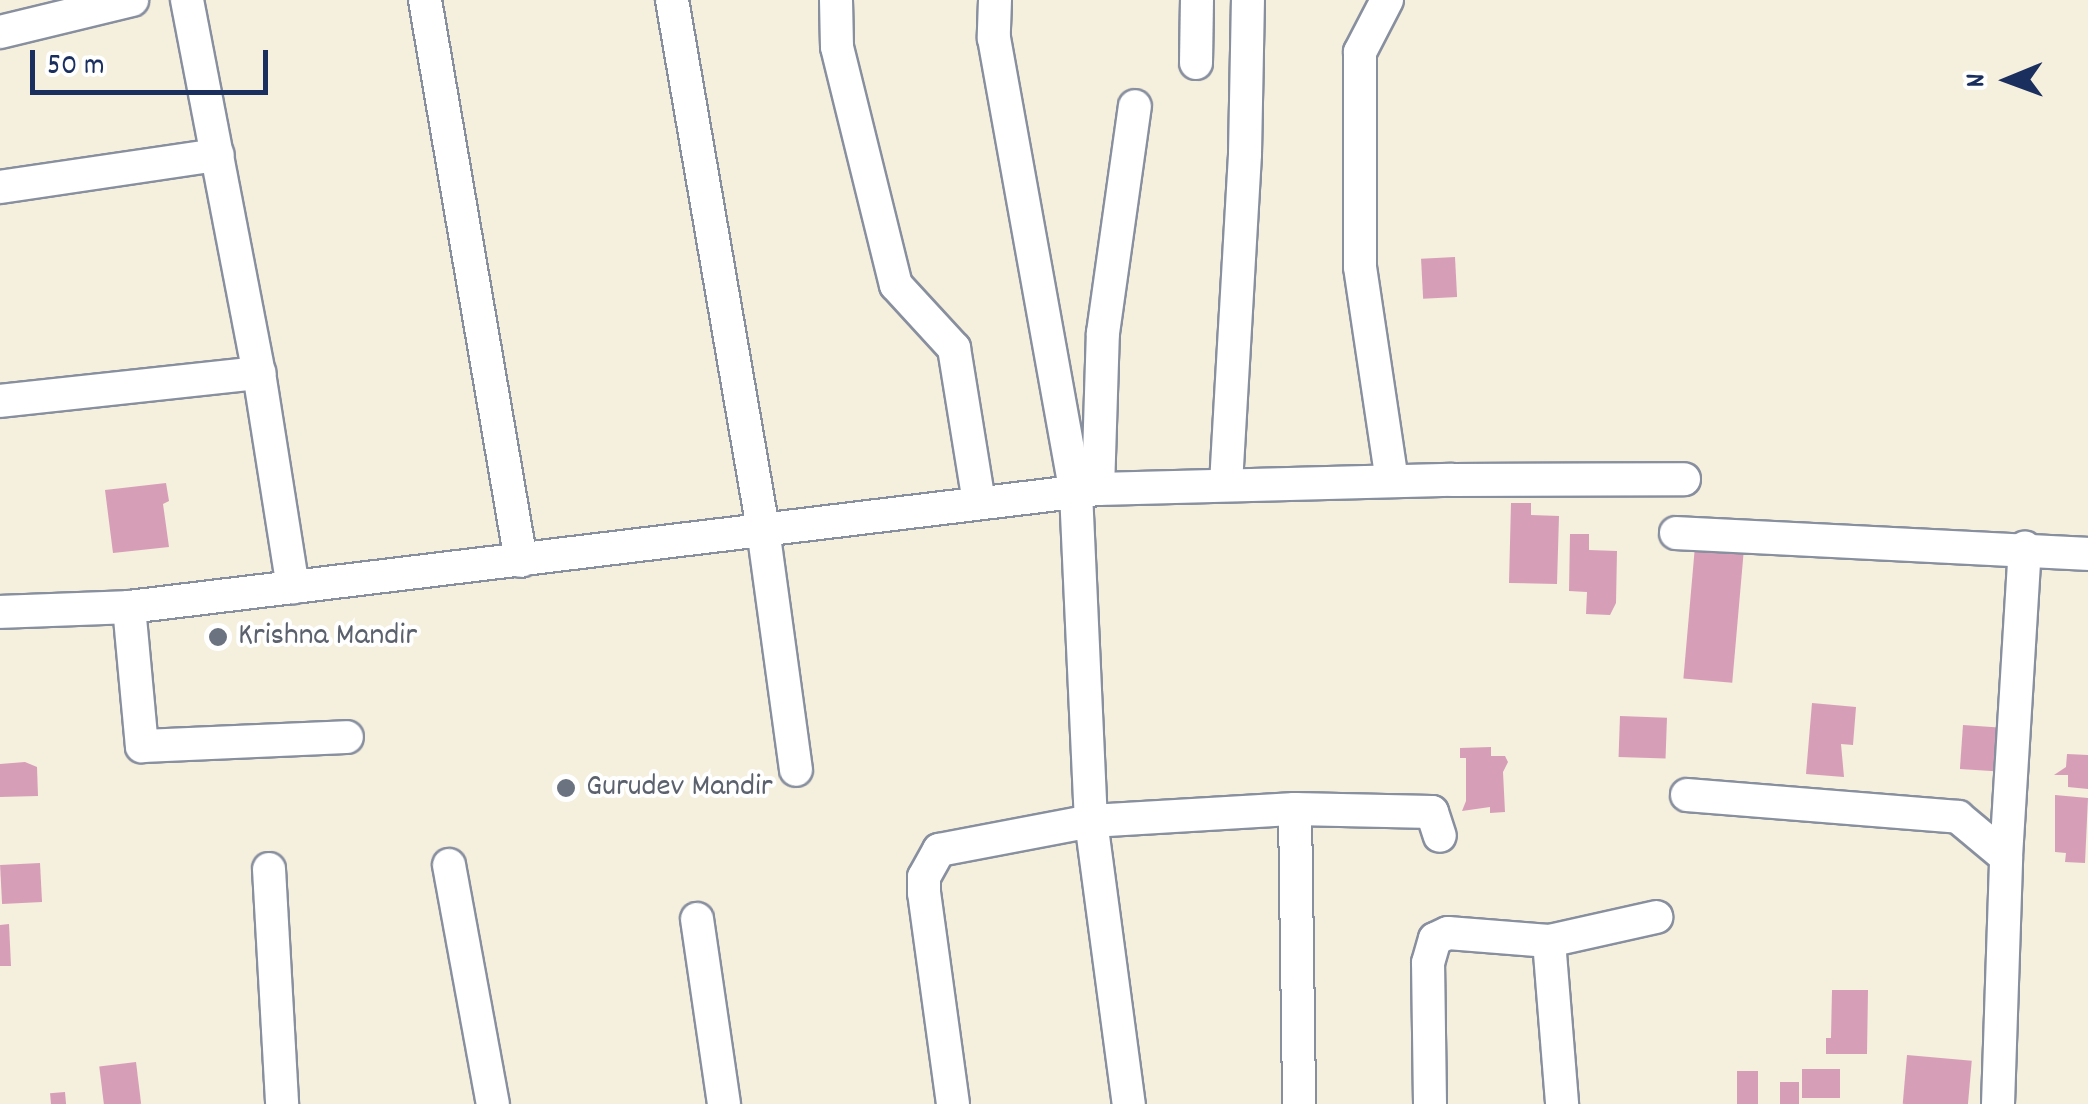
<!DOCTYPE html>
<html>
<head>
<meta charset="utf-8">
<style>
  body { margin:0 }
  #map { position:relative; width:2088px; height:1104px; overflow:hidden; background:#f5efde; font-family:Dekko,sans-serif }
  div>[style] { position:absolute }
  [style*='--x'] { left:calc(var(--x)*1px); top:calc(var(--y)*1px); width:calc(var(--w)*1px); rotate:calc(var(--a)*1deg) }
  .building>* { inset:0; background:#d79eb8; transform-origin:0 0 }
  .roads { filter:drop-shadow(2px 0 #888f9e) drop-shadow(-2px 0 #888f9e) drop-shadow(0 2px #888f9e) drop-shadow(0 -2px #888f9e) }
  .minor>* { height:32px; margin:-16px; padding:0 16px; transform-origin:16px; border-radius:16px; background:#fff }
  .dots>* { width:28px; height:28px; translate:-50% -50%; box-sizing:border-box; border:5px solid #fff; border-radius:50% }
  span { translate:-50% -50%; white-space:nowrap; text-align:center; line-height:1.15; -webkit-text-stroke:8px #fff; paint-order:stroke }
  .worship-label { font-size:32px; color:#5b616d }
  .left { translate:0 -50%; text-align:left }
  .north { position:absolute; left:1958px; top:30px; width:100px; height:100px; -webkit-text-stroke:8px #fff; paint-order:stroke; rotate:269deg; font-size:28px; font-weight:700; line-height:40px; text-align:center; color:#1b2f5e }
  .north::after { content:''; display:block; margin:auto; width:35px; height:45px; background:#1b2f5e; clip-path:polygon(50% 0,100% 100%,50% 72%,0 100%) }
  .scale { position:absolute; left:30px; top:50px; width:238px; height:45px; box-sizing:border-box; border:5px solid #1b2f5e; border-top:0; padding-left:12px; font-size:30px; line-height:35px; white-space:nowrap; color:#1b2f5e; -webkit-text-stroke:8px #fff; paint-order:stroke }
</style>
</head>
<body>
<div id="map">
  <div class="building">
    <i style="left:1455px;top:257px;width:40px;height:34px;rotate:87deg"></i>
    <i style="clip-path:polygon(166px 483px,169px 501px,163px 504px,169px 547px,113px 553px,105px 490px)"></i>
    <i style="clip-path:polygon(1511px 503px,1531px 503px,1531px 515px,1559px 516px,1557px 584px,1509px 583px)"></i>
    <i style="clip-path:polygon(1570px 534px,1589px 534px,1589px 550px,1617px 551px,1616px 603px,1610px 615px,1586px 614px,1587px 592px,1569px 591px)"></i>
    <i style="left:1695px;top:546px;width:49px;height:133px;rotate:5deg"></i>
    <i style="clip-path:polygon(1812px 703px,1856px 707px,1853px 745px,1841px 744px,1844px 777px,1806px 774px)"></i>
    <i style="left:1620px;top:716px;width:47px;height:41px;rotate:2deg"></i>
    <i style="left:1963px;top:725px;width:39px;height:44px;rotate:4deg"></i>
    <i style="clip-path:polygon(1491px 747px,1491px 756px,1505px 756px,1508px 762px,1503px 772px,1505px 812px,1490px 813px,1490px 807px,1462px 811px,1466px 801px,1466px 758px,1460px 758px,1460px 748px)"></i>
    <i style="clip-path:polygon(2067px 754px,2088px 755px,2088px 789px,2068px 787px,2068px 775px,2054px 775px,2066px 767px)"></i>
    <i style="clip-path:polygon(25px 762px,37px 767px,38px 796px,0 797px,0 764px)"></i>
    <i style="clip-path:polygon(2055px 795px,2088px 798px,2085px 863px,2065px 862px,2066px 853px,2055px 852px)"></i>
    <i style="left:40px;top:863px;width:39px;height:40px;rotate:87deg"></i>
    <i style="clip-path:polygon(9px 924px,11px 966px,0 966px,0 925px)"></i>
    <i style="clip-path:polygon(1832px 990px,1868px 990px,1867px 1054px,1826px 1054px,1826px 1038px,1831px 1038px)"></i>
    <i style="left:1907px;top:1055px;width:65px;height:49px;rotate:5deg"></i>
    <i style="left:136px;top:1062px;width:42px;height:37px;rotate:83deg"></i>
    <i style="left:1802px;top:1069px;width:38px;height:29px"></i>
    <i style="left:1737px;top:1071px;width:21px;height:33px"></i>
    <i style="left:1780px;top:1082px;width:19px;height:22px"></i>
    <i style="left:65px;top:1092px;width:12px;height:15px;rotate:85deg"></i>
  </div>
  <div class="roads">
    <div class="minor">
      <i style="--x:187;--y:0;--w:380;--a:79.1"></i>
      <i style="--x:259;--y:373;--w:217;--a:81"></i>
      <i style="--x:425;--y:0;--w:569;--a:80.29"></i>
      <i style="--x:672;--y:0;--w:537;--a:80.24"></i>
      <i style="--x:763;--y:529;--w:243;--a:82.2"></i>
      <i style="--x:836;--y:0;--w:47;--a:88.8"></i>
      <i style="--x:837;--y:47;--w:245;--a:76.1"></i>
      <i style="--x:896;--y:285;--w:86;--a:47.4"></i>
      <i style="--x:954;--y:348;--w:157;--a:80.8"></i>
      <i style="--x:995;--y:0;--w:38;--a:92"></i>
      <i style="--x:994;--y:38;--w:461;--a:79.8"></i>
      <i style="--x:1076;--y:492;--w:329;--a:87.4"></i>
      <i style="--x:1091;--y:821;--w:286;--a:82.4"></i>
      <i style="--x:1387;--y:0;--w:59;--a:117.4"></i>
      <i style="--x:1360;--y:52;--w:215;--a:90"></i>
      <i style="--x:1360;--y:267;--w:216;--a:81.5"></i>
      <i style="--x:0;--y:32;--w:136;--a:-13.6"></i>
      <i style="--x:1196;--y:63;--w:63;--a:-89.1"></i>
      <i style="--x:0;--y:187;--w:220;--a:-8.4"></i>
      <i style="--x:0;--y:401;--w:261;--a:-6.2"></i>
      <i style="--x:1226;--y:484;--w:331;--a:-86.7"></i>
      <i style="--x:1245;--y:154;--w:154;--a:-88.9"></i>
      <i style="--x:1098;--y:489;--w:156;--a:-88.2"></i>
      <i style="--x:1103;--y:333;--w:229;--a:-82"></i>
      <i style="--x:1676;--y:533;--w:413;--a:2.9"></i>
      <i style="--x:129;--y:607;--w:140;--a:84.7"></i>
      <i style="--x:142;--y:746;--w:205;--a:-2.5"></i>
      <i style="--x:0;--y:612;--w:129;--a:-2.2"></i>
      <i style="--x:129;--y:607;--w:976;--a:-6.94"></i>
      <i style="--x:1098;--y:489;--w:354;--a:-1.5"></i>
      <i style="--x:1452;--y:480;--w:232;--a:-0.2"></i>
      <i style="--x:1687;--y:795;--w:272;--a:4.6"></i>
      <i style="--x:1958;--y:817;--w:62;--a:39.8"></i>
      <i style="--x:1295;--y:809;--w:295;--a:89.2"></i>
      <i style="--x:449;--y:865;--w:243;--a:79.6"></i>
      <i style="--x:269;--y:869;--w:235;--a:86.8"></i>
      <i style="--x:697;--y:919;--w:187;--a:81.7"></i>
      <i style="--x:1549;--y:941;--w:164;--a:85.4"></i>
      <i style="--x:953;--y:1104;--w:213;--a:-97.8"></i>
      <i style="--x:924;--y:893;--w:16;--a:-90"></i>
      <i style="--x:924;--y:877;--w:31;--a:-61"></i>
      <i style="--x:939;--y:850;--w:155;--a:-10.8"></i>
      <i style="--x:1091;--y:821;--w:204;--a:-3.4"></i>
      <i style="--x:1295;--y:809;--w:137;--a:1.3"></i>
      <i style="--x:1432;--y:812;--w:25;--a:72"></i>
      <i style="--x:1430;--y:1104;--w:141;--a:-90.8"></i>
      <i style="--x:1428;--y:963;--w:25;--a:-74"></i>
      <i style="--x:1435;--y:939;--w:14;--a:-25"></i>
      <i style="--x:1448;--y:933;--w:101;--a:4.5"></i>
      <i style="--x:1549;--y:941;--w:110;--a:-12.6"></i>
      <i style="--x:1998;--y:1104;--w:247;--a:-88.1"></i>
      <i style="--x:2006;--y:857;--w:310;--a:-86.5"></i>
    </div>
  </div>
  <div class="dots">
    <i style="left:218px;top:637px;background:#6b7280"></i>
    <i style="left:566px;top:788px;background:#6b7280"></i>
  </div>
  <div class="worship-label">
    <span class="left" style="left:238px;top:637px">Krishna Mandir</span>
    <span class="left" style="left:586px;top:788px">Gurudev Mandir</span>
  </div>
  <div class="north">N</div>
  <div class="scale">50 m</div>
</div>
</body>
</html>
